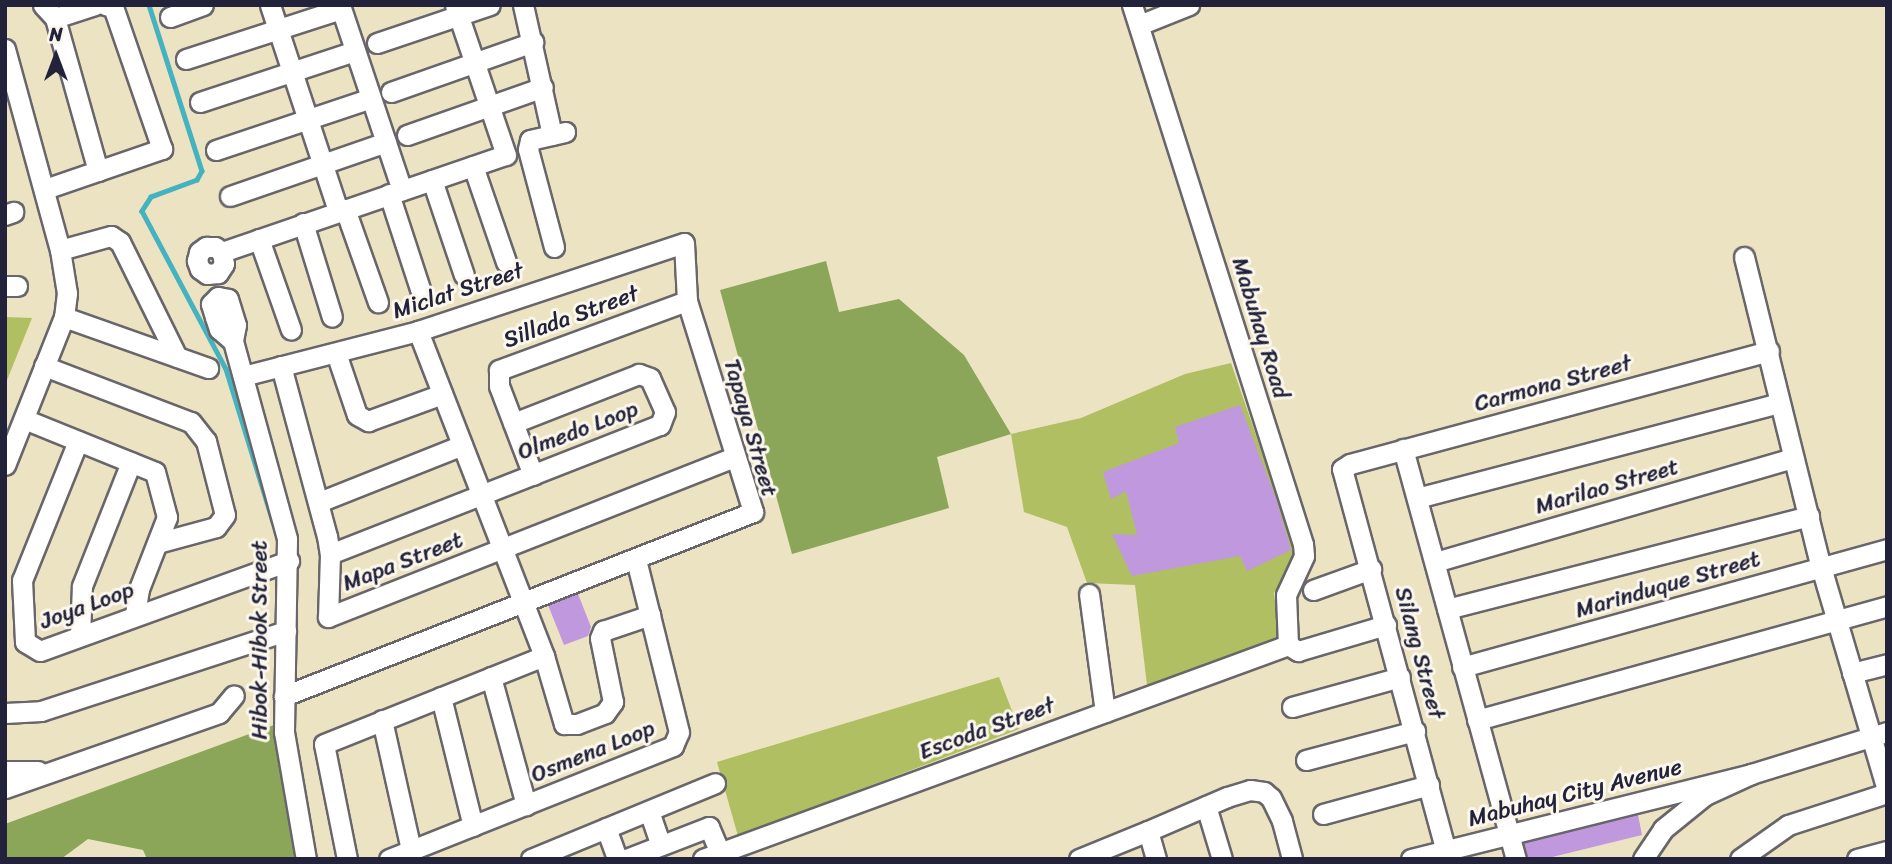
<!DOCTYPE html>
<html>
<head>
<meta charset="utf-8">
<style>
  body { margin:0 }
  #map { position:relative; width:1892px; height:864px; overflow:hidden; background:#ebe3c2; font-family:Sriracha,sans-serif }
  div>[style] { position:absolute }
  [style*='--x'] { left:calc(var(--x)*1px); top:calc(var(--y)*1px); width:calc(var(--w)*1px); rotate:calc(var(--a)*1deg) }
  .green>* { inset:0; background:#afbf62 }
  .forest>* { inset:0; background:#8ba658 }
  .stream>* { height:4.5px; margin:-2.25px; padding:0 2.25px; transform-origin:2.25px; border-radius:2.25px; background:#44b2bf }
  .building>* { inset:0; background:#c098de }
  .roads { filter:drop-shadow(2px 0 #68666a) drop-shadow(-2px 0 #68666a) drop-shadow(0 2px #68666a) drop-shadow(0 -2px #68666a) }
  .minor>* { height:19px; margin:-9.5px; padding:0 9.5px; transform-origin:9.5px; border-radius:9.5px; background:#fff }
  span { translate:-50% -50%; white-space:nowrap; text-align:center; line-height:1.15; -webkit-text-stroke:6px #fbf7ec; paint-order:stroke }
  .street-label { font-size:23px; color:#22223b }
  .frame { position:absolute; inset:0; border:7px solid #22223b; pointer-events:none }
  .north { position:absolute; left:21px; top:21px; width:70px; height:70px; -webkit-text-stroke:5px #fbf7ec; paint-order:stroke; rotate:0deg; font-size:19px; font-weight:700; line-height:28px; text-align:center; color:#22223b }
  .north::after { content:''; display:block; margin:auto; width:24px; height:32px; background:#22223b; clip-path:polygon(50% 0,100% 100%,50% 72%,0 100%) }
</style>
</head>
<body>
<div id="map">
  <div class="green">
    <i style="clip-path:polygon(5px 317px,32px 318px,5px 385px)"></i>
    <i style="clip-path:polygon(1231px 363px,1295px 548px,1287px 572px,1274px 593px,1280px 639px,1147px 685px,1135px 585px,1087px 583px,1067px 527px,1024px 512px,1011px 434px,1081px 418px,1185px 374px)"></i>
    <i style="clip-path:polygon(999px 677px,1019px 729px,738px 836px,717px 762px)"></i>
  </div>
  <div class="forest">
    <i style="clip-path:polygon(826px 261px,839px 312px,899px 299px,964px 355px,1011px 434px,937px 457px,949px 508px,792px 554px,720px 290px)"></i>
    <i style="clip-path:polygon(274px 725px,298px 859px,147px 859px,143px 850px,88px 839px,61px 859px,5px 859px,5px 824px)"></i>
  </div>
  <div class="stream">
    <i style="--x:149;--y:5;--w:174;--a:72.3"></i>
    <i style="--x:202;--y:171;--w:10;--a:119"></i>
    <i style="--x:197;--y:180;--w:49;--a:159.7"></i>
    <i style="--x:151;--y:197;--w:17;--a:123"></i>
    <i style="--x:142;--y:211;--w:179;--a:62"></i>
    <i style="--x:226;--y:369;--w:160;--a:72.9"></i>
  </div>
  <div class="building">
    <i style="clip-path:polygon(1240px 405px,1276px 499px,1291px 550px,1247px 571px,1240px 556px,1132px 576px,1112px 534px,1137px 535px,1126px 491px,1111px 499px,1103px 472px,1179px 443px,1175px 427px)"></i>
    <i style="clip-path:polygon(578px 594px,591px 627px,588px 636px,564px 645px,548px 605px)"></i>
    <i style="clip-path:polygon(1638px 815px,1642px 835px,1544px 859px,1528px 859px,1524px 843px)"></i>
  </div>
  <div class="roads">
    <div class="minor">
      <i style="--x:43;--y:5;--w:18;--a:47"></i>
      <i style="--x:55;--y:18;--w:159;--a:74.3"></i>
      <i style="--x:270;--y:5;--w:217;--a:71.7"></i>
      <i style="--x:340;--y:5;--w:195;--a:71.5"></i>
      <i style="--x:523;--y:5;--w:133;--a:77.4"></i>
      <i style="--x:1132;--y:5;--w:565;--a:72.4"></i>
      <i style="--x:1303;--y:544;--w:12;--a:85"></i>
      <i style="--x:1304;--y:556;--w:43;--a:114.8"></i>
      <i style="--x:1286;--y:595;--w:50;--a:87.7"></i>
      <i style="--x:170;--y:17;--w:35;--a:-20"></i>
      <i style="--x:55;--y:18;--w:42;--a:-18"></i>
      <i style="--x:1139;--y:25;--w:54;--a:-21.8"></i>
      <i style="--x:377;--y:43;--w:119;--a:-18.6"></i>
      <i style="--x:5;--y:49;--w:208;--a:74.7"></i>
      <i style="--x:60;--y:250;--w:44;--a:80.8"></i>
      <i style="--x:67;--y:293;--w:24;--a:97"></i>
      <i style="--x:64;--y:317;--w:159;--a:111.7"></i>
      <i style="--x:186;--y:59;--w:163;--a:-17.9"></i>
      <i style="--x:391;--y:92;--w:151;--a:-19.4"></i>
      <i style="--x:200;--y:102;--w:163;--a:-18.2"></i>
      <i style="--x:407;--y:135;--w:144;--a:-19.4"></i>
      <i style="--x:216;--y:150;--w:163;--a:-18.5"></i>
      <i style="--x:473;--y:166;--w:102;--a:71"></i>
      <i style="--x:432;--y:180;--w:100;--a:71.4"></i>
      <i style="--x:45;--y:189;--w:124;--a:-18.9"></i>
      <i style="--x:162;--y:149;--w:150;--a:-109"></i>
      <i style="--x:113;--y:7;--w:8;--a:-166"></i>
      <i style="--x:389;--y:194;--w:100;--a:71.9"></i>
      <i style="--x:230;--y:196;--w:165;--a:-19.1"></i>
      <i style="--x:345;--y:209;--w:99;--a:70.5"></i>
      <i style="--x:5;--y:215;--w:9;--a:-21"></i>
      <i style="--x:303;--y:223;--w:98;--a:72.9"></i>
      <i style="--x:259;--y:239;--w:96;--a:70.6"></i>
      <i style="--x:554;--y:247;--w:101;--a:-104.9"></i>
      <i style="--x:528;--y:149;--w:9;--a:-77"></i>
      <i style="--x:530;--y:140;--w:36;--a:-13"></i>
      <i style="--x:60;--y:250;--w:53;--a:-15.4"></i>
      <i style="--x:111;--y:236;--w:11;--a:34"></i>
      <i style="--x:120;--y:242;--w:128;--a:63.6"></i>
      <i style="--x:222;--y:252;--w:12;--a:81"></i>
      <i style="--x:224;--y:264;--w:11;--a:124"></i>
      <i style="--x:218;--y:273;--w:11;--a:175"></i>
      <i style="--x:207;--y:274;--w:9;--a:-144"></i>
      <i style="--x:200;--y:269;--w:9;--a:-111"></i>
      <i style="--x:197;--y:261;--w:9;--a:-77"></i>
      <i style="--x:199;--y:252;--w:9;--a:-36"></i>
      <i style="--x:206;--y:247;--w:9;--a:0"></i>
      <i style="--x:215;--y:247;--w:9;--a:36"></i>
      <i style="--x:222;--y:252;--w:300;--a:-18.9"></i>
      <i style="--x:506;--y:155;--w:158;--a:-108.8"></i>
      <i style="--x:1744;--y:257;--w:319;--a:76.1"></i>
      <i style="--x:1821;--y:567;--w:233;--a:73.5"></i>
      <i style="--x:5;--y:286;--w:12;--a:0"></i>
      <i style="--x:218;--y:297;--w:10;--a:11"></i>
      <i style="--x:228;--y:299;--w:27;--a:73"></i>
      <i style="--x:236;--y:325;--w:16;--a:101"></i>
      <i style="--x:233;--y:341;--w:205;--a:74.7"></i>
      <i style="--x:287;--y:539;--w:193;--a:90.9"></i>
      <i style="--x:284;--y:732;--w:129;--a:80.2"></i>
      <i style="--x:218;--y:297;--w:10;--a:135"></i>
      <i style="--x:211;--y:304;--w:14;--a:73"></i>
      <i style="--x:215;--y:317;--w:13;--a:72"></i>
      <i style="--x:219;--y:329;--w:18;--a:41"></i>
      <i style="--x:64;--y:317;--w:153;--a:19.5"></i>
      <i style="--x:418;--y:331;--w:349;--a:68.8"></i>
      <i style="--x:544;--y:656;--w:71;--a:73.6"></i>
      <i style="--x:564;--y:724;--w:13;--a:0"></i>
      <i style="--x:577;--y:724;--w:30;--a:-21"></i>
      <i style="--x:605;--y:713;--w:14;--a:-54"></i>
      <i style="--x:613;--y:702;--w:65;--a:-101.5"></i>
      <i style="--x:600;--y:638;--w:8;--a:-67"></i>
      <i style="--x:603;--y:631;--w:50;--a:-18.8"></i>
      <i style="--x:336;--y:353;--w:65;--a:71.3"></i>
      <i style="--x:357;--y:415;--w:13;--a:29"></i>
      <i style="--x:368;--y:421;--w:79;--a:-20"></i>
      <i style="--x:44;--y:366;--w:157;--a:20.9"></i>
      <i style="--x:191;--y:422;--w:24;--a:52"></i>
      <i style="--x:206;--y:441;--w:76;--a:75.6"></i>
      <i style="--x:225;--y:515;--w:15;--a:127"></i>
      <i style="--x:216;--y:527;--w:61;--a:164.8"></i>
      <i style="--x:281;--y:366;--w:176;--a:74.9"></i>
      <i style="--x:327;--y:536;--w:18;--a:81"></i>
      <i style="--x:330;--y:554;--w:63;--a:91.8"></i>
      <i style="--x:328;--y:617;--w:437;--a:-21.5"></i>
      <i style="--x:243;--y:376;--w:181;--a:-14.4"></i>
      <i style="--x:418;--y:331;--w:280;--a:-18.3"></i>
      <i style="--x:684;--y:243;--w:58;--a:87"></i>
      <i style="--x:687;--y:301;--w:221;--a:72.6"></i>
      <i style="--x:753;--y:512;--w:504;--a:158.58"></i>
      <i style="--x:24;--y:419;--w:141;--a:22"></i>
      <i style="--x:155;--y:472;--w:47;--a:75.1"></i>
      <i style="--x:167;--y:517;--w:77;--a:111.3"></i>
      <i style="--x:139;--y:589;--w:26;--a:99"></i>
      <i style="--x:78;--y:441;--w:150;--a:111.9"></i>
      <i style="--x:22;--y:580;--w:62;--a:87.2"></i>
      <i style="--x:25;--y:642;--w:17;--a:31"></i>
      <i style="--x:40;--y:651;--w:265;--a:-19.9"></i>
      <i style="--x:1403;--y:449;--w:425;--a:74.6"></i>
      <i style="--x:533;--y:475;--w:95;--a:-110.9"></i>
      <i style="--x:499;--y:386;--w:16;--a:-90"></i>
      <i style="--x:499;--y:370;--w:200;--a:-20.2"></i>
      <i style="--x:1417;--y:498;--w:374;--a:-14.7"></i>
      <i style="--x:319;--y:502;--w:154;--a:-21.7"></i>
      <i style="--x:330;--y:554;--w:354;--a:-21.4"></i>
      <i style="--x:660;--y:425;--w:14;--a:-69"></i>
      <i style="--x:665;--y:412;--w:37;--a:-114"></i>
      <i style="--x:650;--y:378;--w:12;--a:-160"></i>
      <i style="--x:639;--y:374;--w:135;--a:158.7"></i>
      <i style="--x:1435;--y:562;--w:373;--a:-16.2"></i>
      <i style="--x:1313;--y:590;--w:62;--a:-19.9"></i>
      <i style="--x:1089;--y:594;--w:119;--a:82.3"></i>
      <i style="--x:1447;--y:609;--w:374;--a:-14.4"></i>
      <i style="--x:80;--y:635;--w:49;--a:-87.7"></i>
      <i style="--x:82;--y:586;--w:133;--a:-68.4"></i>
      <i style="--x:1288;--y:645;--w:12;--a:31"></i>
      <i style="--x:1298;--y:651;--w:92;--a:-16.5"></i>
      <i style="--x:1462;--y:667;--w:441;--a:-15.5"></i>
      <i style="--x:1852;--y:673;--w:36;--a:-14"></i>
      <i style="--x:491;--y:677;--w:133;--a:74.7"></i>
      <i style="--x:441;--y:697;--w:133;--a:76.1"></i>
      <i style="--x:1292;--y:707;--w:112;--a:-15.5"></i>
      <i style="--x:5;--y:713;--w:36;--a:-3"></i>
      <i style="--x:41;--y:711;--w:258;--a:-18.1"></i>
      <i style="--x:382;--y:720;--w:133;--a:77.4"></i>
      <i style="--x:1477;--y:720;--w:426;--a:-15.5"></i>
      <i style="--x:1306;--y:760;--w:113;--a:-14.9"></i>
      <i style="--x:5;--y:771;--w:33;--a:0"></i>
      <i style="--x:5;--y:788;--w:227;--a:-19.3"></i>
      <i style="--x:219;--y:713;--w:23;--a:-50"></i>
      <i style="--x:1206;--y:806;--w:55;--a:73.2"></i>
      <i style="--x:649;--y:811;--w:36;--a:71"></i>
      <i style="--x:1323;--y:814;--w:110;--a:-15.3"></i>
      <i style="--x:606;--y:828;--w:33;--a:70"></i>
      <i style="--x:1148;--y:831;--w:86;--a:-23.3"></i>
      <i style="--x:1227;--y:797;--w:24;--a:-17"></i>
      <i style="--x:1250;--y:790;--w:14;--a:8"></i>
      <i style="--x:1264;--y:792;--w:9;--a:41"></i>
      <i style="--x:1271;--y:798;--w:25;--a:64"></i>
      <i style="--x:1282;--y:821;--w:39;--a:75"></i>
      <i style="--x:347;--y:859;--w:117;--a:-101.3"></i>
      <i style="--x:324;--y:744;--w:237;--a:-21.8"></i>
      <i style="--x:389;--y:859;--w:306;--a:-21.7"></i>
      <i style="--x:673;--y:746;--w:15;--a:-67"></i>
      <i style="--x:679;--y:732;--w:178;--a:-104"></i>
      <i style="--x:531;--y:859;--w:199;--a:-22.4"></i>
      <i style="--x:626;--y:859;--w:89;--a:-21.1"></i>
      <i style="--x:709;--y:827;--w:28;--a:67"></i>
      <i style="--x:703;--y:859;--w:623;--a:-20.09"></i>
      <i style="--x:1079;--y:859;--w:74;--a:-22.1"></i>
      <i style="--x:1148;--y:831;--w:29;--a:74"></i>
      <i style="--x:1411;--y:859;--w:350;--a:-14"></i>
      <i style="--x:1448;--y:859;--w:404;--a:-105.2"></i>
      <i style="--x:1342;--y:469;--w:9;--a:-32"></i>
      <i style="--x:1350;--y:464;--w:434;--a:-15.1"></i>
      <i style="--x:1643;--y:859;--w:36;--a:-56"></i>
      <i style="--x:1663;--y:829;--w:54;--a:-39"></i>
      <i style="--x:1705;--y:795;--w:51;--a:-24.5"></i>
      <i style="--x:1751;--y:774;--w:142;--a:-17.2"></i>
      <i style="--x:1740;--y:859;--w:59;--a:-35.3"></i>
      <i style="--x:1788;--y:825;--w:104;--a:-17.9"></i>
      <i style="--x:1857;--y:859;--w:31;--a:-15"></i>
    </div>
  </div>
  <div class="street-label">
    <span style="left:458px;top:291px;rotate:-18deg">Miclat Street</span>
    <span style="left:571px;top:317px;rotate:-20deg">Sillada Street</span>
    <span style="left:1260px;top:328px;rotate:73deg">Mabuhay Road</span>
    <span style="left:1553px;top:384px;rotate:-15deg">Carmona Street</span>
    <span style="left:750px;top:428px;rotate:74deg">Tapaya Street</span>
    <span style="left:578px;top:431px;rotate:-21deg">Olmedo Loop</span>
    <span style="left:1607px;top:487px;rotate:-16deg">Marilao Street</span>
    <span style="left:403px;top:562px;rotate:-21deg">Mapa Street</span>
    <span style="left:1668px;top:585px;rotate:-16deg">Marinduque Street</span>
    <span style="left:87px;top:606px;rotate:-20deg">Joya Loop</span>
    <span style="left:260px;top:640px;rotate:-90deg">Hibok-Hibok Street</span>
    <span style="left:1419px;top:653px;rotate:75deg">Silang Street</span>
    <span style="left:987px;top:729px;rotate:-20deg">Escoda Street</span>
    <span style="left:593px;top:752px;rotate:-22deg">Osmena Loop</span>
    <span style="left:1575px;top:793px;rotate:-14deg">Mabuhay City Avenue</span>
  </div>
  <div class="frame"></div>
  <div class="north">N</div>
</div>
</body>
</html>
